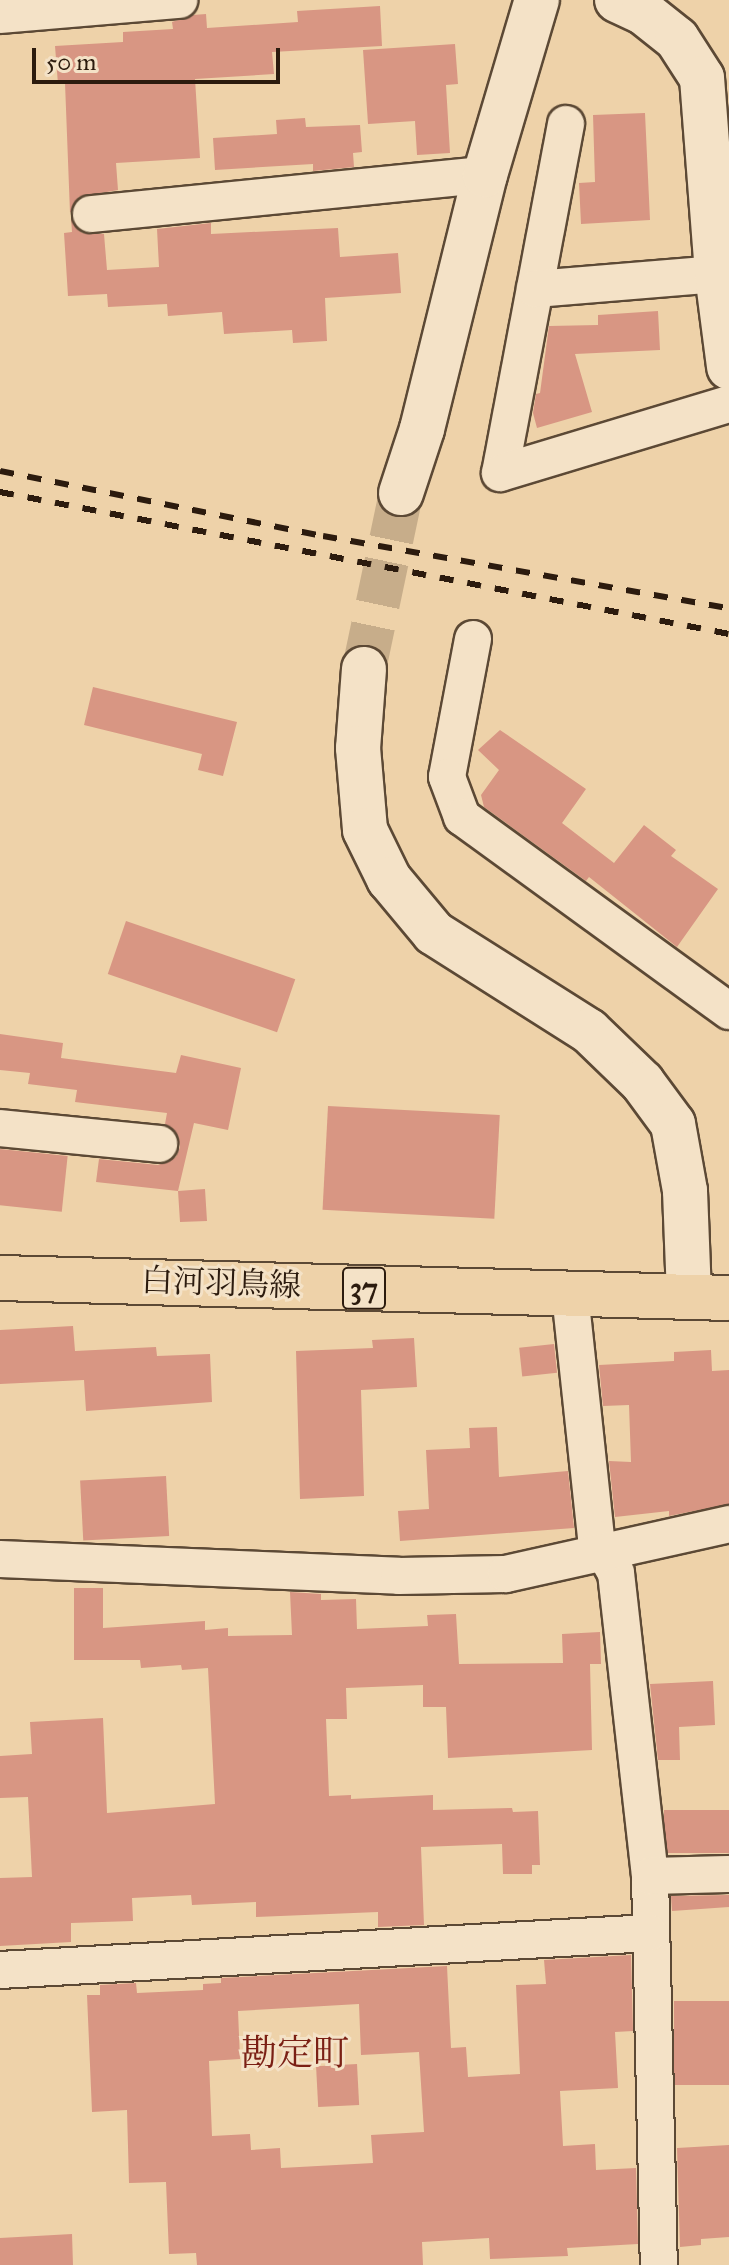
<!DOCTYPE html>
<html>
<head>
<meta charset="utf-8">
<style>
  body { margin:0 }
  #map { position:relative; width:729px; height:2265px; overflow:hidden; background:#eed2a9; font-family:"IM FELL Great Primer","Noto Serif JP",serif }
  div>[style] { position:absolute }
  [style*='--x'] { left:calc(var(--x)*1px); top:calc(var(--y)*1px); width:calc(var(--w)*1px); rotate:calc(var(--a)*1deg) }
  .building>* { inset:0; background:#d89683; transform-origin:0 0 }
  .secondary-tunnel>* { height:44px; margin-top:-22px; transform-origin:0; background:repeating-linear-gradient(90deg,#c7ad8a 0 44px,transparent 0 66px) }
  .roads { filter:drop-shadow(2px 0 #5c4935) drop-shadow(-2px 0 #5c4935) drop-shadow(0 2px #5c4935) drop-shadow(0 -2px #5c4935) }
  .street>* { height:36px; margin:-18px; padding:0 18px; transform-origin:18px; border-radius:18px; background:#f4e2c7 }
  .secondary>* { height:44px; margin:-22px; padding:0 22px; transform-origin:22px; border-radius:22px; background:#f4e2c7 }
  .primary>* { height:44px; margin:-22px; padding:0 22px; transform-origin:22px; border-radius:22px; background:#eed2a9 }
  .rail>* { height:6px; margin-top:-3px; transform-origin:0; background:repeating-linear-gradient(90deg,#2c1b0e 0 14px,transparent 0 28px) }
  span { translate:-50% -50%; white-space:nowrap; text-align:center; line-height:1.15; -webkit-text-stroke:6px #f4e2c7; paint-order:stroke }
  .shield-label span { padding:2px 6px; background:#f4e2c7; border:2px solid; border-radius:6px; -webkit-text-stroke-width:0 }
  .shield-label { font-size:30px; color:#2c1b0e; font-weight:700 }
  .street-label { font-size:32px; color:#2c1b0e }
  .quarter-label { font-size:36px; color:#7a1f14 }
  .scale { position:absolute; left:32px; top:48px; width:248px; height:36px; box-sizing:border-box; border:4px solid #2c1b0e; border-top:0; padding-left:10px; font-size:24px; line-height:28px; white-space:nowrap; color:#2c1b0e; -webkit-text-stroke:6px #f4e2c7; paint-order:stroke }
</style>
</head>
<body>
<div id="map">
  <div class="building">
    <i style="clip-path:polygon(380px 6px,382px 46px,272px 52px,274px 74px,195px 79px,200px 158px,116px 163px,118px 190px,79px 197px,70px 213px,65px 83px,58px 84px,55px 46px,123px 42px,123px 32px,173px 29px,172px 22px,193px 15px,206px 14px,207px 28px,298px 22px,297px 11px)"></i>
    <i style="clip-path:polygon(455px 44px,458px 84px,446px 85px,450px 153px,417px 155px,415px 121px,368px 124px,363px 50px)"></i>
    <i style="clip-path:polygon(645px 113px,650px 220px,581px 224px,579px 183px,595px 182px,593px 115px)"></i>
    <i style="clip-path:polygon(305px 118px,306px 127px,360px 125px,362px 152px,353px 153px,354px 167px,313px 171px,313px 164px,215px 170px,213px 138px,277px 134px,276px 120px)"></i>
    <i style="clip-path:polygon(71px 218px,82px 233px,104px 234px,107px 270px,159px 267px,157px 229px,211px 223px,211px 234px,338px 228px,340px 257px,398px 253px,401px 293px,325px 298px,327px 341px,293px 343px,292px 330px,224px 334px,222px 312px,168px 316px,167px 304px,108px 307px,107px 294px,68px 296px,64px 233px,72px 232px)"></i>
    <i style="clip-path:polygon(658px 311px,660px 350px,575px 354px,592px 412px,537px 428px,533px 413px,536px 394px,540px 393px,549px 326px,598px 325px,598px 315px)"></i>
    <i style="clip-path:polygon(93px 687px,237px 722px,223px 776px,198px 770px,202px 754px,84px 725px)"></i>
    <i style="clip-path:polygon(500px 730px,586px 789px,562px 823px,614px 863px,644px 825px,676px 850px,671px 856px,718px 889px,677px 947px,589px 877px,586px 881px,484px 807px,481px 795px,499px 770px,478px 750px)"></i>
    <i style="left:126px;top:921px;width:179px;height:56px;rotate:19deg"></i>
    <i style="clip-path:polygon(0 1034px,63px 1043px,61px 1058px,176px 1073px,181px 1055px,241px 1068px,228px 1130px,194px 1123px,178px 1191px,205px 1189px,207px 1221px,180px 1222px,178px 1191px,96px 1182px,99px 1159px,158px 1165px,176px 1157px,180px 1147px,178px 1136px,165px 1124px,167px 1113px,75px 1102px,77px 1090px,28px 1084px,30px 1073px,0 1070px)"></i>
    <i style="left:328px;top:1106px;width:172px;height:104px;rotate:3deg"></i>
    <i style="left:0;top:1149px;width:68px;height:56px;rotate:6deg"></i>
    <i style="clip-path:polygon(73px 1326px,75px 1351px,156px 1347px,157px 1356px,210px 1354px,212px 1402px,86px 1411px,84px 1380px,0 1384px,0 1330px)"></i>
    <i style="clip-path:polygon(414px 1338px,417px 1387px,361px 1390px,364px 1496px,300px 1499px,296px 1351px,373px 1348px,372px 1340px)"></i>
    <i style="left:554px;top:1344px;width:29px;height:35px;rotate:84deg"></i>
    <i style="clip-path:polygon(711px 1350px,712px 1371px,729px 1370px,729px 1504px,669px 1516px,669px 1511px,615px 1517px,609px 1461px,631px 1462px,629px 1405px,603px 1406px,599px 1365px,674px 1361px,674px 1352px)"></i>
    <i style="clip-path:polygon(497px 1427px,499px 1477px,568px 1471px,574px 1528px,400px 1541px,398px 1511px,429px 1509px,426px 1450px,470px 1448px,469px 1428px)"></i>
    <i style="left:166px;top:1476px;width:60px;height:86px;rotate:87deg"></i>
    <i style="clip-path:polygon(74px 1588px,103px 1588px,103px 1628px,205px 1621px,205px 1630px,228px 1628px,228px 1636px,292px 1635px,290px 1592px,321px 1594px,321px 1600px,356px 1599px,357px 1629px,428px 1626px,427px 1615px,456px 1614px,459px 1664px,563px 1663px,562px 1634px,600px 1632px,601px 1664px,590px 1664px,592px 1750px,448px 1758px,446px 1707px,423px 1707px,423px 1685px,346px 1688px,347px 1719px,326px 1719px,329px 1796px,351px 1795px,351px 1799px,433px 1795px,433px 1810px,512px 1808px,513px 1812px,538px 1811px,540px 1865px,532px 1865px,532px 1874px,503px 1874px,502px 1844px,421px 1847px,424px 1925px,378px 1927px,378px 1912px,256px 1917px,256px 1902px,192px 1905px,191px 1895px,132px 1898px,133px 1921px,71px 1923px,71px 1942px,0 1946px,0 1878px,32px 1877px,28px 1797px,0 1798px,0 1756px,32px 1754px,30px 1722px,103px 1718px,107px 1813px,215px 1804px,208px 1668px,182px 1670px,181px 1665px,141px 1668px,140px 1660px,74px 1660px)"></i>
    <i style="clip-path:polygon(713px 1681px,715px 1725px,679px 1727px,680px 1760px,658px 1760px,650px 1684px)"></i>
    <i style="left:729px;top:1810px;width:43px;height:65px;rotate:90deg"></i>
    <i style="clip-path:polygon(729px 1895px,729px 1907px,672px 1911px,671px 1896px)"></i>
    <i style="clip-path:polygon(evenodd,631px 1955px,633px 2031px,615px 2032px,618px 2088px,560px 2091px,563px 2146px,595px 2144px,596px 2170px,636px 2168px,638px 2244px,567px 2248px,568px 2256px,490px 2259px,489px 2238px,422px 2242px,423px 2265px,197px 2265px,196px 2253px,169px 2254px,166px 2182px,129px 2183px,127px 2110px,92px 2112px,87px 1995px,100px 1995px,100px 1985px,136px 1983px,137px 1993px,203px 1990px,203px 1984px,221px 1983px,221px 1978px,447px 1966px,451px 2048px,466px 2047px,468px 2077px,520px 2074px,516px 1985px,546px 1984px,544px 1960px,631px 1955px,359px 2004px,361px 2055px,419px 2052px,424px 2132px,371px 2135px,373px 2163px,281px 2168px,280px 2148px,251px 2150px,250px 2134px,212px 2136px,209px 2061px,240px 2059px,238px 2011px,359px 2004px)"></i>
    <i style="left:729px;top:2001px;width:84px;height:55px;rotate:90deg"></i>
    <i style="left:357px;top:2064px;width:41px;height:41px;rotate:87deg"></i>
    <i style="clip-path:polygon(729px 2145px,729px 2237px,701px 2239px,701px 2245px,680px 2247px,677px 2148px)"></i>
    <i style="clip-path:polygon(72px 2234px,73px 2265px,0 2265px,0 2238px)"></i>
  </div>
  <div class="secondary-tunnel">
    <i style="--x:364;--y:669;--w:180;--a:-78.1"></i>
  </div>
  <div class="roads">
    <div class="street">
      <i style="--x:0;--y:15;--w:180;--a:-4.8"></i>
      <i style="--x:566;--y:124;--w:355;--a:100.7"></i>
      <i style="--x:500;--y:473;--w:239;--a:-16.8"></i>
      <i style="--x:91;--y:214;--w:396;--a:-5.7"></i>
      <i style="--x:535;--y:289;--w:183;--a:-4.7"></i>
      <i style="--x:473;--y:639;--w:140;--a:100.7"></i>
      <i style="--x:447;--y:777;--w:43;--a:69.4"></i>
      <i style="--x:462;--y:817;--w:330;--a:36"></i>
      <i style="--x:0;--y:1128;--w:160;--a:5.7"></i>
      <i style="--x:570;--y:1294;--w:245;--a:83.9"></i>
      <i style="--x:596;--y:1538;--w:40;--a:60.3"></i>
      <i style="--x:616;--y:1573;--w:305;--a:83.6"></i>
      <i style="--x:650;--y:1876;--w:389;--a:88.7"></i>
      <i style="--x:0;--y:1559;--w:399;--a:2.4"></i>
      <i style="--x:399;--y:1576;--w:107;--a:-1.1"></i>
      <i style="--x:506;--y:1574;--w:229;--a:-12.6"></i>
      <i style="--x:650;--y:1876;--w:79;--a:-1.5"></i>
      <i style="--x:0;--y:1970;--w:650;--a:-3.26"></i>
    </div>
    <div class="secondary">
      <i style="--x:617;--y:0;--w:29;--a:25"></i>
      <i style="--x:643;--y:12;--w:43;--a:38.5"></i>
      <i style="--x:677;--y:39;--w:46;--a:57.3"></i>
      <i style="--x:702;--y:78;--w:197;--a:85.6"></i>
      <i style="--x:717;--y:274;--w:94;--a:82.6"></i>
      <i style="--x:401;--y:493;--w:67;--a:-71.8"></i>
      <i style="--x:422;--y:429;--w:262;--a:-76.1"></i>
      <i style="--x:485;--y:175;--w:183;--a:-73.5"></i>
      <i style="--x:364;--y:669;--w:79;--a:94.3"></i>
      <i style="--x:358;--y:748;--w:82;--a:85.1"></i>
      <i style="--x:365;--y:830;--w:55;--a:63.9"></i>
      <i style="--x:389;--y:879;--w:70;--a:50.2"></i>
      <i style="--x:434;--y:933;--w:183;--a:32.3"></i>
      <i style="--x:589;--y:1031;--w:74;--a:43.9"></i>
      <i style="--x:642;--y:1082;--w:52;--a:53.6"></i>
      <i style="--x:673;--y:1124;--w:68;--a:79.8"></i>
      <i style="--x:685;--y:1191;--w:105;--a:87.8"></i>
    </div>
    <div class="primary">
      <i style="--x:0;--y:1278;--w:729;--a:1.57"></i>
    </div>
  </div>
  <div class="rail">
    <i style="--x:0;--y:471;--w:329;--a:11.4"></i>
    <i style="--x:323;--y:536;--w:412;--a:10.1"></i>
    <i style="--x:0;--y:492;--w:743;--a:11.02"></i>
  </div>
  <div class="shield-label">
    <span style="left:364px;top:1288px">37</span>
  </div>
  <div class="street-label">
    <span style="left:221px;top:1284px;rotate:2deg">白河羽鳥線</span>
  </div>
  <div class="quarter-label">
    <span style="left:295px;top:2054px">勘定町</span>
  </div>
  <div class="scale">50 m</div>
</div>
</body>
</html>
